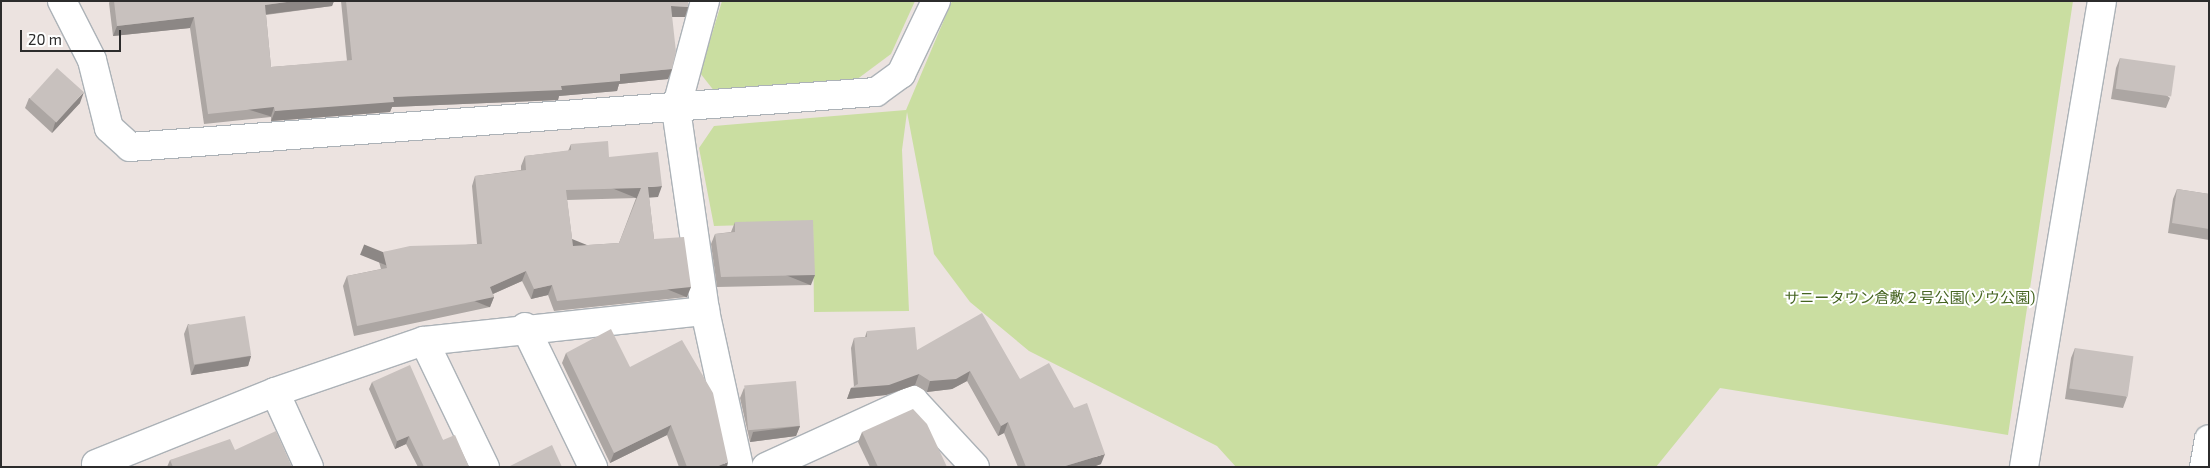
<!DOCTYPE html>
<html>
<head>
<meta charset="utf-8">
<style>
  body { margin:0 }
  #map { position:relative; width:2210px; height:468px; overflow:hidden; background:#ece3e0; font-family:"Exo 2","Noto Sans JP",sans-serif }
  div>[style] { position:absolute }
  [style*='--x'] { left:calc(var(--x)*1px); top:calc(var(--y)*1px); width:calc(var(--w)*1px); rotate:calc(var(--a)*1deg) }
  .green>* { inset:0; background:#cadea1 }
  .roads { filter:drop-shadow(1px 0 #acb2b7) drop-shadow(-1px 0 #acb2b7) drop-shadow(0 1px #acb2b7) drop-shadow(0 -1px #acb2b7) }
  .minor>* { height:28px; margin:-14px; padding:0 14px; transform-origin:14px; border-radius:14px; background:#fff }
  .wall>* { inset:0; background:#aca6a3 }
  .shaded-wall>* { inset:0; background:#8c8785; transform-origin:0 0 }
  .building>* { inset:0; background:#c8c1be; transform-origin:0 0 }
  span { translate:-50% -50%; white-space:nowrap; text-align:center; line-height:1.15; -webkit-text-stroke:4px #fff; paint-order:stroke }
  .park-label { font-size:15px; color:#456421 }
  .frame { position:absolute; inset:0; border:2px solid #2c2c2c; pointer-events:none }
  .scale { position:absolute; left:20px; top:30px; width:101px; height:22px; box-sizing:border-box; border:2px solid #2c2c2c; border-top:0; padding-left:6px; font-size:15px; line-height:18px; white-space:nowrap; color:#2c2c2c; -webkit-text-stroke:4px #fff; paint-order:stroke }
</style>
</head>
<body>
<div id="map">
  <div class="green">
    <i style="clip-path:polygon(722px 1px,915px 1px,891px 54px,856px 80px,715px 92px,700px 73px)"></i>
    <i style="clip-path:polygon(952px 1px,2073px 1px,2008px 435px,1720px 388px,1656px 467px,1236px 467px,1217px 446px,1029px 351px,970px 302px,934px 254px,907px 112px,902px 150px,909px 311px,814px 312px,813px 223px,714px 226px,699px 148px,714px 126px,906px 110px)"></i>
  </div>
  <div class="roads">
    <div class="minor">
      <i style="--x:62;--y:1;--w:66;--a:63"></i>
      <i style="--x:92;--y:60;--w:70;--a:76"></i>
      <i style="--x:109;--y:128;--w:28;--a:42"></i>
      <i style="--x:130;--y:147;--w:748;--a:-4.22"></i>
      <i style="--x:876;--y:92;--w:31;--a:-36"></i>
      <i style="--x:901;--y:74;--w:81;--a:-64.4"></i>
      <i style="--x:705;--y:1;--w:112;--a:105"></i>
      <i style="--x:676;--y:109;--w:204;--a:81.8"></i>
      <i style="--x:705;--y:311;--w:160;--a:77.7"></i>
      <i style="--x:525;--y:327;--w:156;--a:64.1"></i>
      <i style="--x:424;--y:341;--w:140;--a:64.2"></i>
      <i style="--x:275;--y:392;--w:82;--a:65.6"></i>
      <i style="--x:96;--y:464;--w:193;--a:-21.9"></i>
      <i style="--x:275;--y:392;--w:157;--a:-18.9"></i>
      <i style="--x:424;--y:341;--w:283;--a:-6.1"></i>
      <i style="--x:766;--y:467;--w:162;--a:-24.5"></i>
      <i style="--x:913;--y:400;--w:91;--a:47.2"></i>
      <i style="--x:2024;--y:467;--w:472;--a:-80.5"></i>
      <i style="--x:2204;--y:467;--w:28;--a:-80"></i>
    </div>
  </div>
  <div class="wall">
    <i style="clip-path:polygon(110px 1px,334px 1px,332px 6px,266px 15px,271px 67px,347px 61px,341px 1px,688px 1px,688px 7px,685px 17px,672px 17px,672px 69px,668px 79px,619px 84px,617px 91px,559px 96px,558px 100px,392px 107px,390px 112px,271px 121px,271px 117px,204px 124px,190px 28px,113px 36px,109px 3px)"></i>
    <i style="clip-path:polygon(2120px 58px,2170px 98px,2166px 108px,2111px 99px,2116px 68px)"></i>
    <i style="clip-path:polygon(29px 98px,80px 103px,52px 133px,25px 108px)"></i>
    <i style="clip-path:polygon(evenodd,571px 144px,609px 157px,658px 197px,649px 197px,654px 239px,687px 297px,554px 311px,548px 295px,531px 299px,522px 281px,493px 294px,494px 297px,490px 307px,354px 336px,343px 286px,347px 276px,381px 269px,379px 262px,383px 252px,477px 244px,472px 186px,475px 176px,521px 170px,521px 166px,525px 156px,568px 151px,571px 144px,636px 198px,619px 243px,573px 246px,567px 200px,636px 198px)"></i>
    <i style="clip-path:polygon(2177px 189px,2209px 194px,2209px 240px,2168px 233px,2173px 199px)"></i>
    <i style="clip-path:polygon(735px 222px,811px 285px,717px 287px,711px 244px,715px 234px,731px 232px)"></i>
    <i style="clip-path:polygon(188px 324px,251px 356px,248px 366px,191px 375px,184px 334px)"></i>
    <i style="clip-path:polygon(867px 331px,917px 350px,1020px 379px,1101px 464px,1093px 467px,1018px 467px,1004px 433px,998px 436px,967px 381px,952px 389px,927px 392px,915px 385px,886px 395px,847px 399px,851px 388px,854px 387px,851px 348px,854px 338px,865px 337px)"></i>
    <i style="clip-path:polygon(2075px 348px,2127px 397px,2123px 408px,2065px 399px,2071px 358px)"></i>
    <i style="clip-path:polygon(566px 353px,630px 367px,727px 467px,679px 467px,667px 435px,610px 463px,562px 363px)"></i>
    <i style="clip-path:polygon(372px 382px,443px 440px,469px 467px,418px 467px,406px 444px,395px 449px,369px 389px)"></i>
    <i style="clip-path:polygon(744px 388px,800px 426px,796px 436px,750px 442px,740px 398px)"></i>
    <i style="clip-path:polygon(862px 432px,947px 467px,870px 467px,858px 442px)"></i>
    <i style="clip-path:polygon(235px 450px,292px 467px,167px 467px,170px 460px)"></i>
  </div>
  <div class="shaded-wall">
    <i style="clip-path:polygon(294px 1px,334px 1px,332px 6px,261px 15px,265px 5px)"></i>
    <i style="clip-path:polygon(671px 6px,688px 7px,685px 17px,668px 17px)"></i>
    <i style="clip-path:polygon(194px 17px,190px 28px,113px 36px,117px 26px)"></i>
    <i style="clip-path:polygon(672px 69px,668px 79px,619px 84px,617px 91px,559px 96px,558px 100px,392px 107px,390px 112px,271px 121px,275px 111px,393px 97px,561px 86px,620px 74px)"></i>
    <i style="clip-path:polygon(84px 92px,80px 103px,52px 133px,55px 123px)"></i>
    <i style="left:274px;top:107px;width:10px;height:66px;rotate:107deg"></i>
    <i style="clip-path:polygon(662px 186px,658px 197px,645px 198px,648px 187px)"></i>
    <i style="left:641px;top:188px;width:11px;height:75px;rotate:112deg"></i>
    <i style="clip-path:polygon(526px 271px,522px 281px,486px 297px,490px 287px)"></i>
    <i style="left:815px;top:275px;width:11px;height:94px;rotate:112deg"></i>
    <i style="clip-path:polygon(552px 285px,548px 295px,531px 299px,534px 289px)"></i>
    <i style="left:691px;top:287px;width:11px;height:135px;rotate:112deg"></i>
    <i style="left:494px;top:297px;width:11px;height:140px;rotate:112deg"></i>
    <i style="clip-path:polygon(251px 356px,248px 366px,191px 375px,195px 365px)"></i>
    <i style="clip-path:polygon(970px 371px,967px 381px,952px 389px,927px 392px,930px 381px)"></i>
    <i style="clip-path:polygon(919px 374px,915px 385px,886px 395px,847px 399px,851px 388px)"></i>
    <i style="clip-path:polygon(1008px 422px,1004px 433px,998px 436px,1001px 426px)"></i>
    <i style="clip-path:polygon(671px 425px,667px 435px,610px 463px,614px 453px)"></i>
    <i style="clip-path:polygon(800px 426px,796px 436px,750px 442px,753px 432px)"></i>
    <i style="clip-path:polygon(409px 436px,406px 444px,395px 449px,397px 441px)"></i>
    <i style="clip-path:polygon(1105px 454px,1101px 464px,1093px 467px,1062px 467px)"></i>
    <i style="clip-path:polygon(728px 462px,727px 467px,716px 467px)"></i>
  </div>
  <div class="building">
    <i style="clip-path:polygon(114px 1px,294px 1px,265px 5px,271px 67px,352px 60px,346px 1px,688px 1px,688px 7px,671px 6px,676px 52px,672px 69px,620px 74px,620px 81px,561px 86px,562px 90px,393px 97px,394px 102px,275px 111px,274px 107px,208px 114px,194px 17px,117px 26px)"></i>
    <i style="left:2120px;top:58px;width:56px;height:31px;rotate:8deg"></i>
    <i style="left:57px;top:68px;width:36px;height:41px;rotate:42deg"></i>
    <i style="clip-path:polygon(evenodd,608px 141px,609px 157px,658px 152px,662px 186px,648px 187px,654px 239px,684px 237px,691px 287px,557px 301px,552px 285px,534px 289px,526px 271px,490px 287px,494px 297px,357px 326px,347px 276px,387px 268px,383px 252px,410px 246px,482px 244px,475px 176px,526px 170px,525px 156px,571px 150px,571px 144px,608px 141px,641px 188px,619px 243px,573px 246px,566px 190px,641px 188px)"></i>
    <i style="clip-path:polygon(2177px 189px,2209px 194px,2209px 229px,2172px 223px)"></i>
    <i style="clip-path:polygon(813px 220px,815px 275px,721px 277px,715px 234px,735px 232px,735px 222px)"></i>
    <i style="clip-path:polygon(982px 313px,1020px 379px,1049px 363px,1074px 408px,1087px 403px,1105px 454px,1062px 467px,1026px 467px,1008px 422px,1001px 426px,970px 371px,956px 379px,930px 381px,919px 374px,889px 385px,851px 388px,858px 384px,854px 338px,867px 337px,867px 331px,915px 327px,917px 350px)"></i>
    <i style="left:245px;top:316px;width:40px;height:58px;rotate:81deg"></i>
    <i style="clip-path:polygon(611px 329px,630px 367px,682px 340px,713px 393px,728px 462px,716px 467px,687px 467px,671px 425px,614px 453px,566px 353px)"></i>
    <i style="left:2075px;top:348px;width:59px;height:41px;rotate:8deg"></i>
    <i style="clip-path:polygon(410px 365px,443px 440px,455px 435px,469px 467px,424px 467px,409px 436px,397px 441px,372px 382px)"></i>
    <i style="left:796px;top:381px;width:45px;height:52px;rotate:85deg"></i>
    <i style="clip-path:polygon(913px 409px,927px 424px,947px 467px,878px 467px,862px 432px)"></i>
    <i style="clip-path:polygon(276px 431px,292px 467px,173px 467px,170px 460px,230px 439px,235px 450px)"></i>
    <i style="clip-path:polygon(552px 445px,562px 467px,508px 467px)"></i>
  </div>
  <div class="park-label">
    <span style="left:1910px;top:298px">サニータウン倉敷２号公園(ゾウ公園)</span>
  </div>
  <div class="frame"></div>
  <div class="scale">20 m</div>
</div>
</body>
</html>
